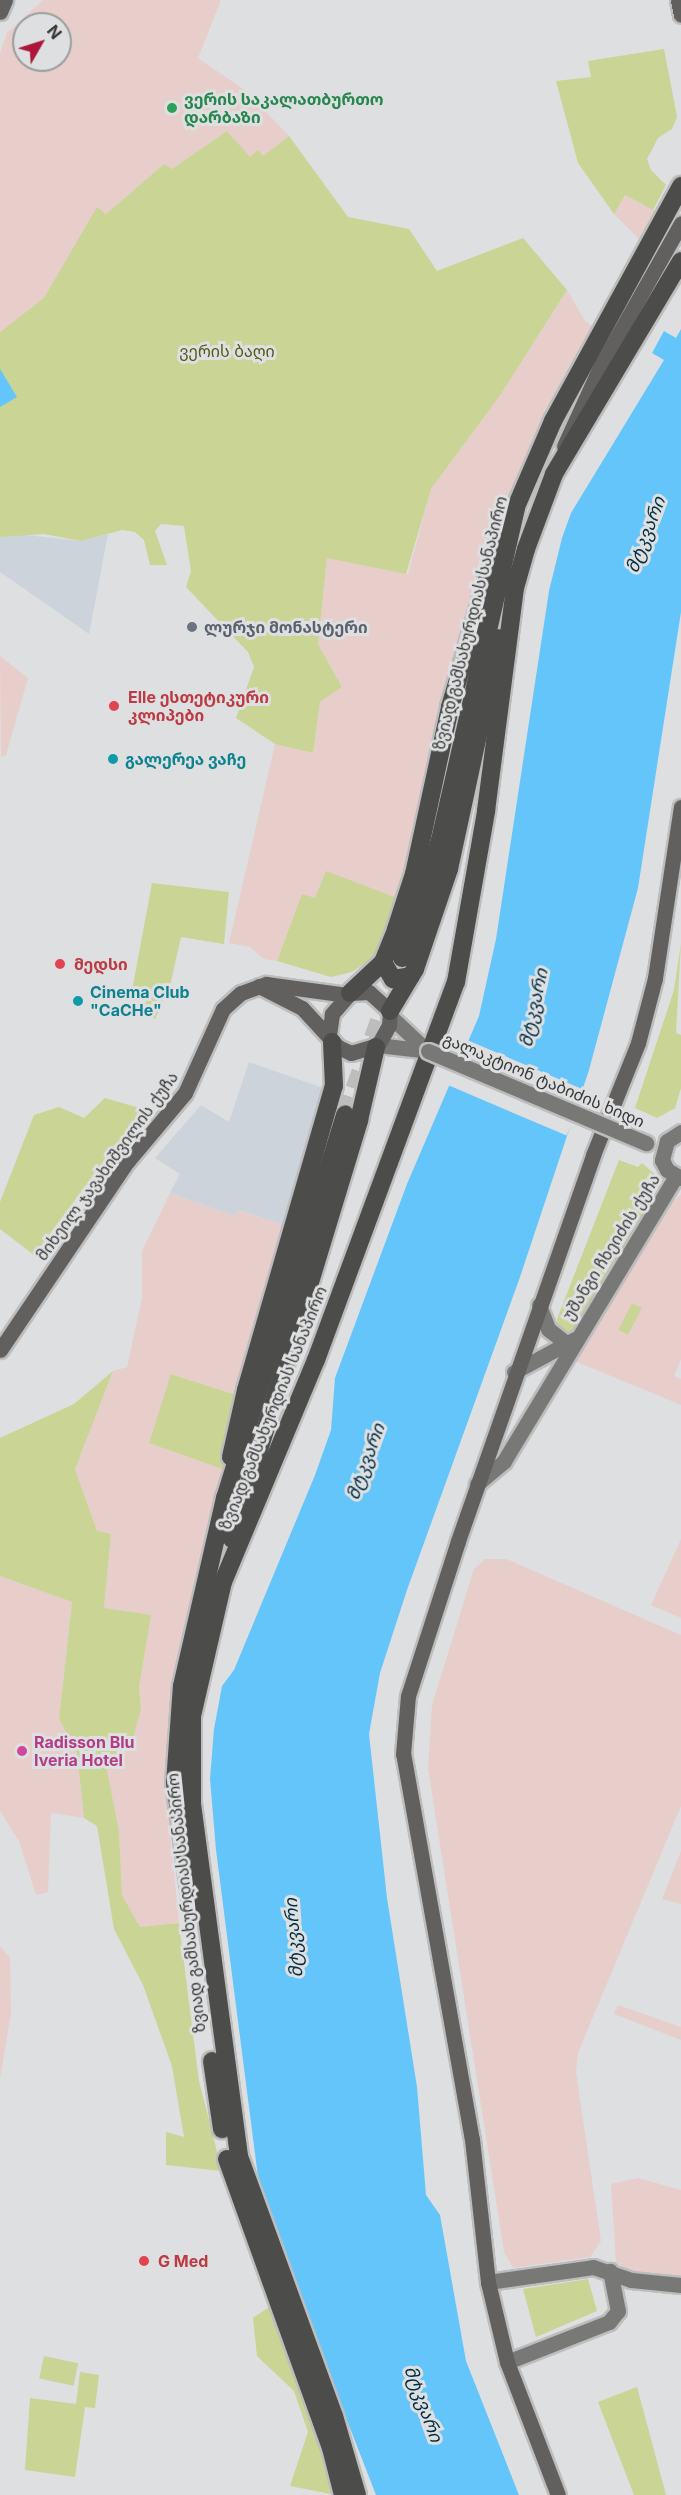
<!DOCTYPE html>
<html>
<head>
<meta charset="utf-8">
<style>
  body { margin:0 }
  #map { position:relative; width:681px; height:2495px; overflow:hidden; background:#dedfe0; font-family:Inter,"Noto Sans Georgian",sans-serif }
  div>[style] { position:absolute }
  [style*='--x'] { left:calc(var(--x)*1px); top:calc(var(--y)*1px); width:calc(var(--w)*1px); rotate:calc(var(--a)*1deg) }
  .commercial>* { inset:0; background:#e8cecb }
  .built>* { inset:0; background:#cdd3da }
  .green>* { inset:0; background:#c9d495; transform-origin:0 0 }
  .water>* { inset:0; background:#64c5fb }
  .pier>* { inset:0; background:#dedfe0; transform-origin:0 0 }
  .highway-tunnel>* { height:18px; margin-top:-9px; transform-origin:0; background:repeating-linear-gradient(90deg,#bdbdbe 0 18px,transparent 0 27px) }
  .roads { filter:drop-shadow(2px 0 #bdbdbe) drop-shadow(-2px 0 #bdbdbe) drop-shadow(0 2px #bdbdbe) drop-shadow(0 -2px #bdbdbe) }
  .secondary>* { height:15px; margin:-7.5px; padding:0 7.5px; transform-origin:7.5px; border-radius:7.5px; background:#787877 }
  .primary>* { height:15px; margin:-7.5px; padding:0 7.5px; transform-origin:7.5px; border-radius:7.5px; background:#61605f }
  .highway>* { height:18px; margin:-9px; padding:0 9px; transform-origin:9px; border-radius:9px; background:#4c4c4b }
  .bridges { filter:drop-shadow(2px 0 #bdbdbe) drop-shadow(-2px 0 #bdbdbe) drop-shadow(0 2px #bdbdbe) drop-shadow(0 -2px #bdbdbe) }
  .secondary-bridge>* { height:15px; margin:-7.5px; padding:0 7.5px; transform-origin:7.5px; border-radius:7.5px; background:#787877 }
  .dots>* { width:16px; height:16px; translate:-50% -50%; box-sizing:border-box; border:3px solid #dedfe0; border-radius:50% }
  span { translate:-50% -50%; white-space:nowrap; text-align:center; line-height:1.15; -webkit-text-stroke:6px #dedfe0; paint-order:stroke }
  .leisure-label { font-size:16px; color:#27864d; font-weight:700 }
  .left { translate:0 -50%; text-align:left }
  .park-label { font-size:16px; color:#525a16 }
  .street-label { font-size:16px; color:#373737 }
  .worship-label { font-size:16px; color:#5b616d; font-weight:700 }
  .health-label { font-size:16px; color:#be3a42; font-weight:700 }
  .culture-label { font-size:16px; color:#0d838f; font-weight:700 }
  .hotel-label { font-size:16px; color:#b23c85; font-weight:700 }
  .water-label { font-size:18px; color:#002d42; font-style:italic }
  .north { position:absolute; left:12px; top:12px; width:60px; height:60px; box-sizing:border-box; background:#dedfe0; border:2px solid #9b9c9c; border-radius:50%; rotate:51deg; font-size:16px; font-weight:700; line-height:24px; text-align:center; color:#373737 }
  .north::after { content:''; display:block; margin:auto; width:21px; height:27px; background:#ac163b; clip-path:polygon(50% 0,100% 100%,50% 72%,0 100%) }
</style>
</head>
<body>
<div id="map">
  <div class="commercial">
    <i style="clip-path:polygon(evenodd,43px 0,221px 0,198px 58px,246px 91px,289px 136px,263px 156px,250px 158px,227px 131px,172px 169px,164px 164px,106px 214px,98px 208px,44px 298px,0 332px,0 53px,7px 33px,43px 0,24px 24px,60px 24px,60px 60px,24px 60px,24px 24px)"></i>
    <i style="clip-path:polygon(625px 195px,659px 213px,642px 242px,614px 214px)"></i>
    <i style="clip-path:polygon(567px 290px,585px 321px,594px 327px,467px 647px,405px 903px,315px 899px,303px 894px,277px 961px,264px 959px,250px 947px,229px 943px,275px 744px,313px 753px,320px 702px,342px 687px,318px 644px,327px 557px,408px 574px,431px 489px,501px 394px)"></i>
    <i style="clip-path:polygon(0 656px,28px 678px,6px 755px,1px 757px)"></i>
    <i style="clip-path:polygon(170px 1193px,235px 1216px,237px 1210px,286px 1226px,236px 1395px,172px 1374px,149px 1443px,225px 1470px,169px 1733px,169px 1823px,179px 1923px,140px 1927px,122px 1895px,119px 1831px,106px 1765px,141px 1709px,139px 1687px,150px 1616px,104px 1608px,111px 1535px,97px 1531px,75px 1469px,113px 1371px,127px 1367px,142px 1298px,142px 1251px)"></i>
    <i style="clip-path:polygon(681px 1194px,681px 1359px,674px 1376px,681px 1379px,681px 1405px,575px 1361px,663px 1211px)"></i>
    <i style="clip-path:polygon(681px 1539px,681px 1618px,651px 1605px)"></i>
    <i style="clip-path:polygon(485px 1559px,506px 1559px,681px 1635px,681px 1806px,578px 2053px,576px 2072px,601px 2241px,590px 2257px,513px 2268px,504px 2252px,428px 1768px,432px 1705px,474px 1569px)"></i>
    <i style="clip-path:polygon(0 1576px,72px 1602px,59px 1719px,77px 1753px,84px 1818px,51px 1813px,48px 1892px,36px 1895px,19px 1841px,0 1811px)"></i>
    <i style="clip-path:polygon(681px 1851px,681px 1904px,662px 1899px)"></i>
    <i style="clip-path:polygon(0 1946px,10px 1958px,11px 2013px,0 2079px)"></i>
    <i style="clip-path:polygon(618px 2005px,681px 2027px,681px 2040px,614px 2014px)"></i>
    <i style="clip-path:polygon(638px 2178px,681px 2190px,681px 2280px,635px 2276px,616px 2262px,611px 2184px)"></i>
  </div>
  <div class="built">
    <i style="clip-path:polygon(7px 533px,81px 541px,108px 534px,89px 634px,0 572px,0 537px)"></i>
    <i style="clip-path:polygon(249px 1062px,323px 1088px,286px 1226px,238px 1210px,235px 1216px,170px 1193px,180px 1174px,155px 1158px,201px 1105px,229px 1122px)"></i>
  </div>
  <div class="green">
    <i style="clip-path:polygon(664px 49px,677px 117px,672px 129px,658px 138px,647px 159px,651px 170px,666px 185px,653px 210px,625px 195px,614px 214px,578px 163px,556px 81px,591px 77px,588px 61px)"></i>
    <i style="clip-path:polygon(227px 131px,250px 157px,258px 150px,263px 156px,289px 136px,348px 217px,409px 229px,437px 271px,523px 238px,567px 290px,501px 394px,431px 489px,406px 574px,327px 558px,318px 644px,342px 687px,320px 702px,313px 753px,275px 744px,236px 718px,254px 667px,248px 652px,186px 587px,191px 571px,184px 526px,161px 524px,155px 531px,167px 565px,150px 565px,144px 540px,135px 532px,122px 530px,81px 541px,44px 534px,0 537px,0 332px,44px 298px,97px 207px,106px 214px,164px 164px,172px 169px)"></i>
    <i style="clip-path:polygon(326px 871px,397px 898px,373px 958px,352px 972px,331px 977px,277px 961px,302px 894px,315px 898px)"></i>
    <i style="clip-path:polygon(152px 883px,229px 892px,224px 944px,181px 937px,170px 986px,155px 1019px,129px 1007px)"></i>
    <i style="clip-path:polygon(681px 943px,676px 1033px,681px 1035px,681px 1088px,675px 1108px,657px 1118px,635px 1108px,674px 990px)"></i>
    <i style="clip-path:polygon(105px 1098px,143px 1109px,34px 1255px,0 1229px,0 1202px,34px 1115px,59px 1107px,84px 1118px)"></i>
    <i style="clip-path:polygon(619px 1160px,638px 1167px,642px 1163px,666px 1184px,574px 1335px,564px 1334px,557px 1328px,557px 1319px)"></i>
    <i style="left:632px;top:1303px;width:11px;height:30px;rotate:27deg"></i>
    <i style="clip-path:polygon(113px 1371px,75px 1469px,97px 1531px,111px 1534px,104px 1608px,151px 1615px,139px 1687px,141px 1709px,132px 1742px,106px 1765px,119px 1831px,122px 1895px,140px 1927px,179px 1923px,199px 2081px,222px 2171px,166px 2165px,166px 2132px,184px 2137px,172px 2066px,143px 1985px,114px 1929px,97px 1826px,84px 1818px,77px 1753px,59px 1719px,72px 1602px,0 1576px,0 1438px,74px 1404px)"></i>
    <i style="clip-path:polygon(171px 1374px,236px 1395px,225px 1470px,149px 1443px)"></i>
    <i style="clip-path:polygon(588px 2279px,597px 2311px,536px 2337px,523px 2289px)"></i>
    <i style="clip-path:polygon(272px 2305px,335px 2485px,336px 2495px,290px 2486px,308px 2432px,294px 2391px,257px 2356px,253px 2318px)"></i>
    <i style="left:44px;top:2356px;width:35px;height:23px;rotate:12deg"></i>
    <i style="clip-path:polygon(80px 2372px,99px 2375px,95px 2408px,85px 2407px,75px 2477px,25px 2470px,30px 2398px,76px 2404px)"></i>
    <i style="clip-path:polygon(637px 2387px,666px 2495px,634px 2495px,598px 2402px)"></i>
  </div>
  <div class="water">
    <i style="clip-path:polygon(681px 329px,681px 612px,638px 888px,589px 1070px,520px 1277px,407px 1590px,380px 1673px,369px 1734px,387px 1898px,417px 2087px,426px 2195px,440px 2215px,466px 2361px,519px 2495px,376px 2495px,277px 2240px,258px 2177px,216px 1850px,210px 1779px,214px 1729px,222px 1686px,234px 1670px,315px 1475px,331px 1430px,335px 1378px,407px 1184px,479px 1016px,496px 939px,549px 591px,562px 538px,571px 513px,664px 360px,652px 353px,664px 331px,676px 338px)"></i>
    <i style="clip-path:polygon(0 369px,17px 397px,0 407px)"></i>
  </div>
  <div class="pier">
    <i style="left:467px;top:1040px;width:129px;height:49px;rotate:23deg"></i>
  </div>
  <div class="highway-tunnel">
    <i style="--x:345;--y:1114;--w:166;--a:-69.9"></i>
  </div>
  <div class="roads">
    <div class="secondary">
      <i style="--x:391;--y:1017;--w:44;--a:43.2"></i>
      <i style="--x:378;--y:1045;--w:50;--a:6.8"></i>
      <i style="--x:681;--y:1132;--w:17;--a:147"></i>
      <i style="--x:667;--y:1141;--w:20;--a:105"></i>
      <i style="--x:662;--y:1160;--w:11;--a:63"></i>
      <i style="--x:667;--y:1170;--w:16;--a:30"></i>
      <i style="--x:539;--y:1305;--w:26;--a:69"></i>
      <i style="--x:548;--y:1329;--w:24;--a:38"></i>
      <i style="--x:514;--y:1372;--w:69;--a:-28.4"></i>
      <i style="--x:477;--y:1484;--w:35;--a:-40"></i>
      <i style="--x:504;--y:1461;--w:332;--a:-58.9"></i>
      <i style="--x:488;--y:2282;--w:106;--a:-8.1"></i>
      <i style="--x:593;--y:2267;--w:40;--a:18.9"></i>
      <i style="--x:631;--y:2280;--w:50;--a:5.7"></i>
      <i style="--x:507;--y:2362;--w:110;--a:-21.4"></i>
      <i style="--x:609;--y:2322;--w:14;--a:-51"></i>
      <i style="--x:618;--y:2311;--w:41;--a:-101.3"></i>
    </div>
    <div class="primary">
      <i style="--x:678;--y:0;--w:15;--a:79"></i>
      <i style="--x:0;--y:12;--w:13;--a:-67"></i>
      <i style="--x:564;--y:446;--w:87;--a:-65.5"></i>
      <i style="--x:600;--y:367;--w:165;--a:-60.6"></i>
      <i style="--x:259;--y:986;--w:48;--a:27.1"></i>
      <i style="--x:302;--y:1008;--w:53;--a:47.3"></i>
      <i style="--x:338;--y:1047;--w:14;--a:25"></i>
      <i style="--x:351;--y:1053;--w:28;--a:-17"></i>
      <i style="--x:378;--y:1045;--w:23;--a:-61"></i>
      <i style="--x:389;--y:1025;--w:14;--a:-86"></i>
      <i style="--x:390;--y:1011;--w:28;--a:-138"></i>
      <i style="--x:369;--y:992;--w:19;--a:177"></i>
      <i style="--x:350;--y:993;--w:28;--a:131"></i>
      <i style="--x:332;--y:1014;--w:21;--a:98"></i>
      <i style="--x:0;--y:1350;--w:227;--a:-56"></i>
      <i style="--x:127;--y:1162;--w:90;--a:-50"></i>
      <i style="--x:185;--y:1093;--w:92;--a:-65.7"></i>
      <i style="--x:223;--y:1009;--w:24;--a:-42"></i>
      <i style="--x:241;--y:993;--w:27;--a:-20"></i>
      <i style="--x:266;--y:984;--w:82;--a:7.7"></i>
      <i style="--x:558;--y:2495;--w:142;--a:-111"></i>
      <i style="--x:507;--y:2362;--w:82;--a:-103.4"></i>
      <i style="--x:488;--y:2282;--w:143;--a:-96.4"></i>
      <i style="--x:472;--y:2140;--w:392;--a:-100.1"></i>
      <i style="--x:403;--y:1754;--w:58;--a:-85.1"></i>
      <i style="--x:408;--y:1696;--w:163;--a:-72.1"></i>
      <i style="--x:458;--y:1541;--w:409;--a:-70.7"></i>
      <i style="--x:593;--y:1155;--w:121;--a:-68.1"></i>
      <i style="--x:638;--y:1043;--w:67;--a:-75.3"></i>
      <i style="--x:655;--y:978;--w:173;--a:-81.4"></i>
    </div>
    <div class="highway">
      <i style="--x:402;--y:958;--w:124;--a:-72.1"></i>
      <i style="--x:440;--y:840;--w:342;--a:-77.1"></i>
      <i style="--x:516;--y:507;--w:94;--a:-66.7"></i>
      <i style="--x:553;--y:421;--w:268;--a:-61.4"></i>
      <i style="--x:383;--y:962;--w:20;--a:60"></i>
      <i style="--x:393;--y:979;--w:18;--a:-9"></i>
      <i style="--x:350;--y:993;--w:45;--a:-43.2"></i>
      <i style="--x:383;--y:962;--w:35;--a:-68"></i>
      <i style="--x:396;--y:929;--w:58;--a:-71.9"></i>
      <i style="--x:414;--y:874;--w:171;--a:-77.8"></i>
      <i style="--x:450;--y:707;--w:168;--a:-73.7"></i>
      <i style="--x:390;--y:1011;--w:49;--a:-59.2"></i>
      <i style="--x:415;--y:969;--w:106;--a:-71.2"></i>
      <i style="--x:449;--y:869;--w:236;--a:-77.8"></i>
      <i style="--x:231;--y:1457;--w:69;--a:-77.4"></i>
      <i style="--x:246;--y:1390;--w:316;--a:-73.9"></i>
      <i style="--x:334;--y:1086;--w:44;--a:-92.6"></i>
      <i style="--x:232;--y:1539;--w:438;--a:-73.1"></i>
      <i style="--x:359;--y:1120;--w:75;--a:-76.9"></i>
      <i style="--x:193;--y:1912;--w:130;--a:-97.9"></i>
      <i style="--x:175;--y:1783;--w:97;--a:-85.9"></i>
      <i style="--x:182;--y:1686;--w:193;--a:-77.1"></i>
      <i style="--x:225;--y:1498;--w:402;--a:-72.6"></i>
      <i style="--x:212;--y:2061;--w:69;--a:81.6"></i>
      <i style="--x:227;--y:2159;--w:307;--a:70.2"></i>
      <i style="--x:331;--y:2448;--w:49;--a:75.7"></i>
      <i style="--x:357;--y:2495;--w:82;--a:-106.2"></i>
      <i style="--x:334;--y:2416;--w:277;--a:-110.1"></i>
      <i style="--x:239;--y:2156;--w:355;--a:-97.6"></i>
      <i style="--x:192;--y:1804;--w:88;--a:-90"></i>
      <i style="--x:192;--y:1716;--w:138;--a:-77"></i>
      <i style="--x:223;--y:1582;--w:241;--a:-67.3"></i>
      <i style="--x:316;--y:1360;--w:403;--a:-69.7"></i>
      <i style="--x:456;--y:982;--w:174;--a:-80"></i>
      <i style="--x:486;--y:811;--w:225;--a:-82.6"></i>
      <i style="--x:515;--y:588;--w:41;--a:-74.2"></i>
      <i style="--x:526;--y:549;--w:80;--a:-69.5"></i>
      <i style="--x:554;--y:474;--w:248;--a:-59.2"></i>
    </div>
  </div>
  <div class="bridges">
    <div class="secondary-bridge">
      <i style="--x:428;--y:1051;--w:237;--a:22.9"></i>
    </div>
  </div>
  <div class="dots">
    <i style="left:172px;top:108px;background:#2e9e5b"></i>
    <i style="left:192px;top:627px;background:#6b7280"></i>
    <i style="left:114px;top:706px;background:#e0444e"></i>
    <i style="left:113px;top:759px;background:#0f9aa8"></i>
    <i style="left:60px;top:964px;background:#e0444e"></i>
    <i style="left:78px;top:1001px;background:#0f9aa8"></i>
    <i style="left:22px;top:1751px;background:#d1479c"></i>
    <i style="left:144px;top:2261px;background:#e0444e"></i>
  </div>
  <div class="leisure-label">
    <span class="left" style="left:184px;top:108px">ვერის საკალათბურთო<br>დარბაზი</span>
  </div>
  <div class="park-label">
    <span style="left:227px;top:351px">ვერის ბაღი</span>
  </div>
  <div class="street-label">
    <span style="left:470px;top:623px;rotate:-76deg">ზვიად გამსახურდიას სანაპირო</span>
    <span style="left:544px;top:1080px;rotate:23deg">გალაკტიონ ტაბიძის ხიდი</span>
    <span style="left:107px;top:1166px;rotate:-54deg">მიხეილ ჯავახიშვილის ქუჩა</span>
    <span style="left:611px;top:1247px;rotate:-58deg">უშანგი ჩხეიძის ქუჩა</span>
    <span style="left:273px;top:1408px;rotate:-68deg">ზვიად გამსახურდიას სანაპირო</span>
    <span style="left:186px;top:1903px;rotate:-96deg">ზვიად გამსახურდიას სანაპირო</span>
  </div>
  <div class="worship-label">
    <span class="left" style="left:204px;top:627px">ლურჯი მონასტერი</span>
  </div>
  <div class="health-label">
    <span class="left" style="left:128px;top:706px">Elle ესთეტიკური<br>კლიპები</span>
    <span class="left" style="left:74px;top:964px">მედსი</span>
    <span class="left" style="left:158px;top:2261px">G Med</span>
  </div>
  <div class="culture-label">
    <span class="left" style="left:125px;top:759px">გალერეა ვაჩე</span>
    <span class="left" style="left:90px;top:1001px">Cinema Club<br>"CaCHe"</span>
  </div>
  <div class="hotel-label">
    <span class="left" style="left:34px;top:1751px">Radisson Blu<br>Iveria Hotel</span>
  </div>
  <div class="water-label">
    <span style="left:646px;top:535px;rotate:-69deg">მტკვარი</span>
    <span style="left:534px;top:1008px;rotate:-78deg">მტკვარი</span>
    <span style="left:366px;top:1462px;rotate:-70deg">მტკვარი</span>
    <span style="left:294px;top:1938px;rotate:-94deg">მტკვარი</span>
    <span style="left:423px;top:2404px;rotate:70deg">მტკვარი</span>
  </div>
  <div class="north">N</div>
</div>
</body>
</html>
